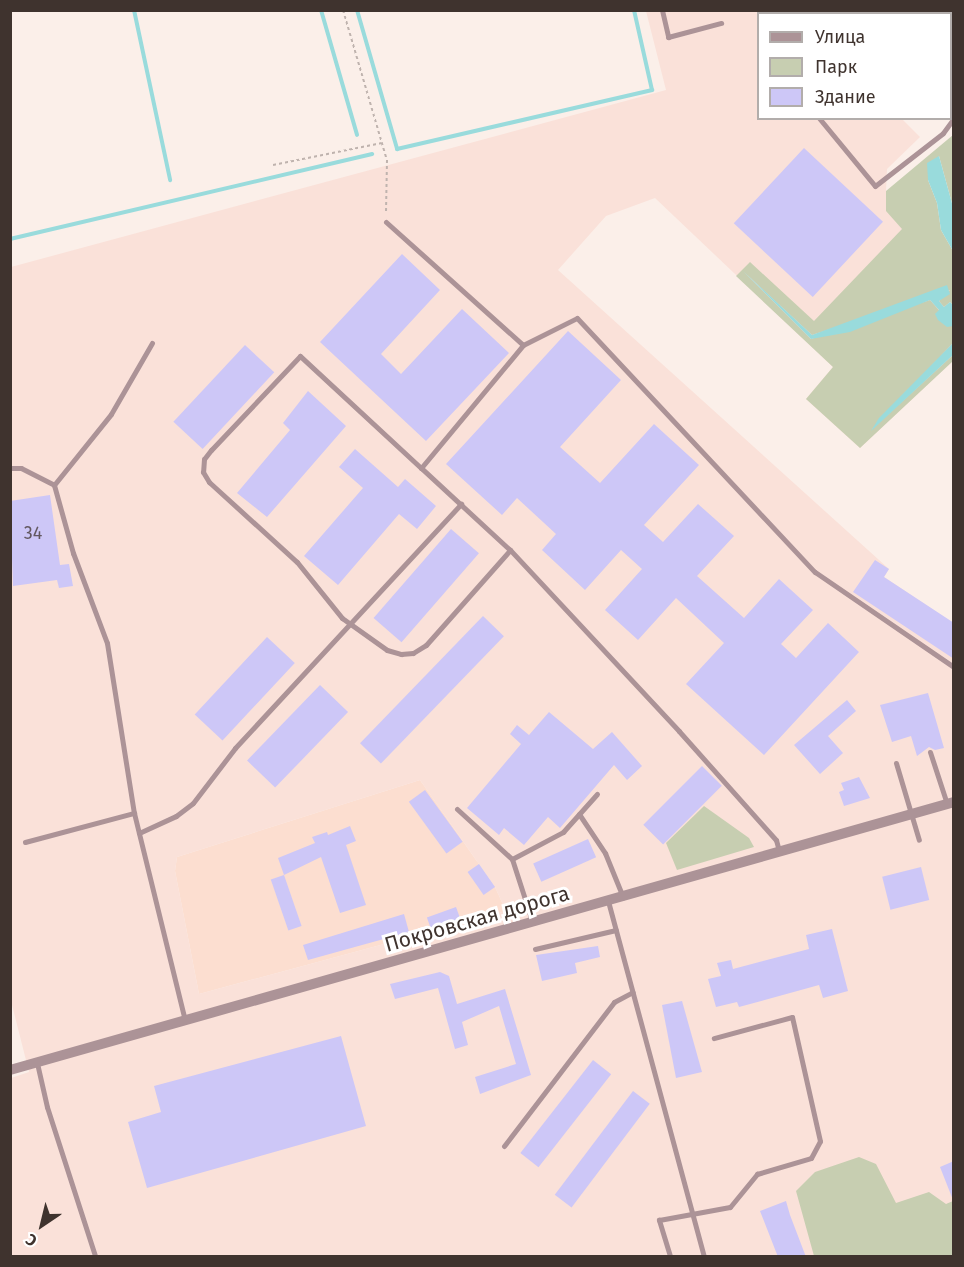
<!DOCTYPE html>
<html>
<head>
<meta charset="utf-8">
<style>
  body { margin:0 }
  #map { position:relative; width:964px; height:1267px; overflow:hidden; background:#fbefe9; font-family:"Fira Sans",sans-serif }
  div>[style] { position:absolute }
  [style*='--x'] { left:calc(var(--x)*1px); top:calc(var(--y)*1px); width:calc(var(--w)*1px); rotate:calc(var(--a)*1deg) }
  .built>* { inset:0; background:#fcded0 }
  .industrial>* { inset:0; background:#fae1d9 }
  .green>* { inset:0; background:#c7ceb1 }
  .water>* { inset:0; background:#99dbdc }
  .stream>* { height:4px; margin:-2px; padding:0 2px; transform-origin:2px; border-radius:2px; background:#99dbdc }
  .building>* { inset:0; background:#cdc7f7; transform-origin:0 0 }
  .path>* { height:2px; margin-top:-1px; transform-origin:0; background:repeating-linear-gradient(90deg,#bfb3ae 0 3px,transparent 0 6px) }
  .service>* { height:5px; margin:-2.5px; padding:0 2.5px; transform-origin:2.5px; border-radius:2.5px; background:#ac9397 }
  .minor>* { height:10px; margin:-5px; padding:0 5px; transform-origin:5px; border-radius:5px; background:#ac9397 }
  span { translate:-50% -50%; white-space:nowrap; text-align:center; line-height:1.15; -webkit-text-stroke:6px #fff; paint-order:stroke }
  .number-label { font-size:18px; color:#625860 }
  .number-label span { -webkit-text-stroke-width:0 }
  .street-label { font-size:21px; color:#3f332e }
  .frame { position:absolute; inset:0; border:12px solid #3f332e; pointer-events:none }
  .legend { position:absolute; left:757px; top:12px; width:195px; height:108px; box-sizing:border-box; background:#fff; border:2px solid #b2adab; margin:0; padding:8px 10px; list-style:none; font-size:18px; color:#3f332e }
  .legend li { display:flex; align-items:center; gap:12px; height:30px }
  .legend b { width:30px; border:2px solid #b2adab }
  .north { position:absolute; left:12px; top:1195px; width:60px; height:60px; -webkit-text-stroke:4px #fff; paint-order:stroke; rotate:215deg; font-size:16px; font-weight:700; line-height:24px; text-align:center; color:#3f332e }
  .north::after { content:''; display:block; margin:auto; width:21px; height:27px; background:#3f332e; clip-path:polygon(50% 0,100% 100%,50% 72%,0 100%) }
</style>
</head>
<body>
<div id="map">
  <div class="built">
    <i style="clip-path:polygon(420px 780px,495px 887px,506px 911px,199px 994px,175px 871px,177px 857px)"></i>
  </div>
  <div class="industrial">
    <i style="clip-path:polygon(evenodd,646px 11px,850px 11px,758px 14px,758px 118px,902px 119px,920px 137px,887px 169px,886px 191px,954px 263px,953px 361px,860px 448px,806px 399px,833px 367px,655px 198px,606px 216px,558px 270px,889px 569px,884px 577px,953px 623px,953px 1212px,868px 1256px,11px 1256px,11px 1078px,29px 1072px,10px 997px,11px 267px,666px 90px,646px 11px,420px 780px,495px 887px,506px 911px,199px 994px,175px 871px,177px 857px,420px 780px)"></i>
  </div>
  <div class="green">
    <i style="clip-path:polygon(917px 10px,953px 11px,953px 102px,950px 14px,914px 13px)"></i>
    <i style="clip-path:polygon(953px 135px,953px 207px,939px 156px,928px 180px,937px 203px,941px 230px,953px 251px,953px 305px,950px 302px,944px 307px,939px 301px,950px 290px,812px 335px,744px 272px,811px 339px,930px 300px,953px 326px,953px 343px,872px 429px,953px 355px,953px 361px,860px 448px,806px 399px,833px 367px,736px 276px,750px 262px,814px 321px,902px 229px,886px 211px,886px 191px)"></i>
    <i style="clip-path:polygon(704px 806px,749px 838px,754px 847px,677px 870px,666px 843px)"></i>
    <i style="clip-path:polygon(859px 1157px,876px 1164px,896px 1203px,929px 1192px,946px 1204px,953px 1201px,953px 1256px,814px 1256px,796px 1191px,815px 1172px)"></i>
  </div>
  <div class="water">
    <i style="clip-path:polygon(939px 156px,953px 207px,953px 251px,941px 230px,937px 203px,928px 180px,927px 163px)"></i>
    <i style="clip-path:polygon(743px 271px,812px 335px,947px 285px,950px 294px,939px 301px,944px 307px,950px 302px,953px 305px,953px 326px,947px 327px,938px 320px,935px 314px,939px 310px,930px 300px,850px 332px,811px 339px)"></i>
    <i style="clip-path:polygon(953px 343px,953px 355px,871px 431px,879px 418px)"></i>
  </div>
  <div class="stream">
    <i style="--x:134;--y:10;--w:174;--a:78"></i>
    <i style="--x:321;--y:10;--w:130;--a:73.9"></i>
    <i style="--x:357;--y:10;--w:145;--a:73.9"></i>
    <i style="--x:397;--y:149;--w:262;--a:-13"></i>
    <i style="--x:652;--y:90;--w:82;--a:-102.7"></i>
    <i style="--x:10;--y:239;--w:372;--a:-13.2"></i>
  </div>
  <div class="building">
    <i style="left:804px;top:148px;width:108px;height:103px;rotate:43deg"></i>
    <i style="clip-path:polygon(402px 254px,440px 290px,381px 354px,401px 374px,462px 309px,509px 353px,426px 441px,320px 342px)"></i>
    <i style="clip-path:polygon(568px 331px,621px 380px,560px 447px,600px 483px,654px 424px,699px 465px,644px 525px,663px 542px,698px 504px,734px 536px,697px 576px,744px 618px,779px 579px,813px 610px,781px 644px,796px 658px,828px 623px,859px 652px,764px 755px,686px 684px,724px 643px,676px 598px,638px 640px,605px 610px,642px 569px,621px 550px,585px 590px,542px 550px,556px 534px,517px 498px,502px 515px,446px 464px)"></i>
    <i style="left:245px;top:345px;width:40px;height:105px;rotate:43deg"></i>
    <i style="clip-path:polygon(308px 391px,346px 426px,267px 517px,237px 493px,290px 430px,283px 423px)"></i>
    <i style="clip-path:polygon(355px 449px,398px 487px,405px 479px,436px 506px,417px 529px,399px 514px,338px 585px,304px 556px,363px 488px,339px 467px)"></i>
    <i style="clip-path:polygon(50px 495px,60px 565px,69px 564px,73px 586px,59px 588px,57px 580px,13px 586px,10px 501px)"></i>
    <i style="left:451px;top:529px;width:37px;height:118px;rotate:41deg"></i>
    <i style="clip-path:polygon(875px 560px,889px 569px,884px 577px,954px 623px,954px 659px,853px 592px)"></i>
    <i style="left:483px;top:616px;width:29px;height:177px;rotate:44deg"></i>
    <i style="left:267px;top:637px;width:38px;height:106px;rotate:43deg"></i>
    <i style="left:320px;top:685px;width:39px;height:105px;rotate:44deg"></i>
    <i style="clip-path:polygon(928px 693px,944px 748px,935px 750px,929px 747px,917px 756px,911px 736px,892px 742px,880px 705px)"></i>
    <i style="clip-path:polygon(847px 700px,856px 711px,828px 736px,843px 753px,820px 774px,794px 745px)"></i>
    <i style="clip-path:polygon(549px 712px,593px 749px,612px 732px,642px 766px,627px 780px,614px 765px,560px 828px,548px 817px,524px 845px,504px 828px,499px 835px,467px 808px,521px 744px,510px 734px,517px 725px,529px 735px)"></i>
    <i style="left:702px;top:766px;width:28px;height:83px;rotate:45deg"></i>
    <i style="clip-path:polygon(859px 777px,870px 798px,844px 806px,839px 792px,844px 790px,841px 783px)"></i>
    <i style="left:425px;top:790px;width:64px;height:20px;rotate:54deg"></i>
    <i style="clip-path:polygon(350px 826px,356px 841px,346px 845px,366px 905px,340px 913px,321px 857px,284px 875px,278px 858px,315px 843px,312px 837px,327px 832px,328px 835px)"></i>
    <i style="left:588px;top:839px;width:20px;height:60px;rotate:66deg"></i>
    <i style="left:479px;top:864px;width:28px;height:14px;rotate:55deg"></i>
    <i style="left:921px;top:867px;width:34px;height:40px;rotate:76deg"></i>
    <i style="left:284px;top:875px;width:54px;height:14px;rotate:71deg"></i>
    <i style="left:456px;top:907px;width:15px;height:31px;rotate:70deg"></i>
    <i style="clip-path:polygon(404px 914px,409px 932px,308px 960px,303px 945px)"></i>
    <i style="clip-path:polygon(832px 929px,848px 991px,823px 998px,819px 985px,739px 1007px,737px 1002px,716px 1007px,708px 979px,721px 976px,717px 963px,731px 960px,733px 969px,809px 949px,806px 935px)"></i>
    <i style="clip-path:polygon(598px 946px,600px 957px,575px 963px,577px 973px,542px 981px,536px 955px)"></i>
    <i style="clip-path:polygon(440px 972px,449px 976px,457px 1004px,505px 989px,531px 1075px,480px 1094px,475px 1077px,516px 1064px,499px 1006px,462px 1022px,468px 1045px,455px 1049px,438px 988px,395px 999px,390px 984px)"></i>
    <i style="clip-path:polygon(682px 1001px,702px 1072px,676px 1078px,662px 1005px)"></i>
    <i style="clip-path:polygon(341px 1036px,366px 1126px,147px 1188px,128px 1122px,161px 1112px,154px 1086px)"></i>
    <i style="left:593px;top:1060px;width:23px;height:118px;rotate:38deg"></i>
    <i style="left:633px;top:1091px;width:21px;height:130px;rotate:37deg"></i>
    <i style="clip-path:polygon(954px 1161px,954px 1200px,953px 1200px,940px 1167px)"></i>
    <i style="clip-path:polygon(786px 1201px,790px 1215px,806px 1257px,778px 1257px,760px 1211px)"></i>
  </div>
  <div class="path">
    <i style="--x:343;--y:10;--w:156;--a:73.7"></i>
    <i style="--x:387;--y:160;--w:53;--a:91.1"></i>
    <i style="--x:273;--y:165;--w:111;--a:-11.4"></i>
  </div>
  <div class="service">
    <i style="--x:662;--y:10;--w:28;--a:77"></i>
    <i style="--x:668;--y:37;--w:55;--a:-14.8"></i>
    <i style="--x:822;--y:14;--w:5;--a:-53"></i>
    <i style="--x:819;--y:118;--w:88;--a:50.5"></i>
    <i style="--x:875;--y:186;--w:86;--a:-37.9"></i>
    <i style="--x:943;--y:133;--w:19;--a:-54"></i>
    <i style="--x:386;--y:222;--w:184;--a:41.9"></i>
    <i style="--x:10;--y:468;--w:11;--a:0"></i>
    <i style="--x:21;--y:468;--w:37;--a:27"></i>
    <i style="--x:54;--y:485;--w:71;--a:74.4"></i>
    <i style="--x:73;--y:553;--w:96;--a:69.3"></i>
    <i style="--x:107;--y:643;--w:172;--a:81"></i>
    <i style="--x:134;--y:813;--w:214;--a:76.2"></i>
    <i style="--x:421;--y:468;--w:165;--a:-137.2"></i>
    <i style="--x:300;--y:356;--w:129;--a:133.4"></i>
    <i style="--x:211;--y:450;--w:11;--a:128"></i>
    <i style="--x:204;--y:459;--w:13;--a:94"></i>
    <i style="--x:203;--y:472;--w:12;--a:59"></i>
    <i style="--x:209;--y:482;--w:119;--a:42.3"></i>
    <i style="--x:297;--y:562;--w:72;--a:51.2"></i>
    <i style="--x:342;--y:618;--w:55;--a:35.4"></i>
    <i style="--x:387;--y:650;--w:15;--a:16"></i>
    <i style="--x:401;--y:654;--w:12;--a:-5"></i>
    <i style="--x:413;--y:653;--w:15;--a:-32"></i>
    <i style="--x:426;--y:645;--w:127;--a:-48.5"></i>
    <i style="--x:54;--y:485;--w:91;--a:-51.2"></i>
    <i style="--x:111;--y:414;--w:82;--a:-60"></i>
    <i style="--x:930;--y:752;--w:55;--a:71.9"></i>
    <i style="--x:896;--y:763;--w:80;--a:73.4"></i>
    <i style="--x:457;--y:809;--w:74;--a:42.3"></i>
    <i style="--x:512;--y:859;--w:58;--a:-27.9"></i>
    <i style="--x:563;--y:832;--w:51;--a:-48.2"></i>
    <i style="--x:579;--y:814;--w:47;--a:56.3"></i>
    <i style="--x:605;--y:853;--w:48;--a:67.8"></i>
    <i style="--x:139;--y:833;--w:41;--a:-24.7"></i>
    <i style="--x:176;--y:816;--w:21;--a:-37"></i>
    <i style="--x:193;--y:803;--w:69;--a:-52.6"></i>
    <i style="--x:235;--y:748;--w:333;--a:-47.2"></i>
    <i style="--x:25;--y:842;--w:113;--a:-14.9"></i>
    <i style="--x:779;--y:851;--w:11;--a:-105"></i>
    <i style="--x:776;--y:840;--w:146;--a:-131.7"></i>
    <i style="--x:679;--y:731;--w:248;--a:-133"></i>
    <i style="--x:510;--y:550;--w:121;--a:-137.3"></i>
    <i style="--x:421;--y:468;--w:160;--a:-50.3"></i>
    <i style="--x:523;--y:345;--w:60;--a:-26.6"></i>
    <i style="--x:577;--y:318;--w:348;--a:46.9"></i>
    <i style="--x:815;--y:572;--w:168;--a:34.4"></i>
    <i style="--x:512;--y:859;--w:65;--a:72.1"></i>
    <i style="--x:608;--y:901;--w:368;--a:74.9"></i>
    <i style="--x:535;--y:949;--w:83;--a:-13.2"></i>
    <i style="--x:37;--y:1063;--w:45;--a:77.2"></i>
    <i style="--x:47;--y:1107;--w:157;--a:72.1"></i>
    <i style="--x:504;--y:1146;--w:181;--a:-52.6"></i>
    <i style="--x:614;--y:1002;--w:21;--a:-28"></i>
    <i style="--x:670;--y:1256;--w:38;--a:-107"></i>
    <i style="--x:659;--y:1220;--w:72;--a:-10.4"></i>
    <i style="--x:730;--y:1207;--w:43;--a:-50.7"></i>
    <i style="--x:757;--y:1174;--w:56;--a:-16.5"></i>
    <i style="--x:811;--y:1158;--w:19;--a:-62"></i>
    <i style="--x:820;--y:1141;--w:127;--a:-102.7"></i>
    <i style="--x:792;--y:1017;--w:81;--a:164.9"></i>
  </div>
  <div class="minor">
    <i style="--x:902;--y:14;--w:4;--a:-63"></i>
    <i style="--x:950;--y:111;--w:4;--a:14"></i>
    <i style="--x:10;--y:1070;--w:981;--a:-15.85"></i>
  </div>
  <div class="number-label">
    <span style="left:33px;top:533px">34</span>
  </div>
  <div class="street-label">
    <span style="left:477px;top:919px;rotate:-16deg">Покровская дорога</span>
  </div>
  <div class="frame"></div>
  <ul class="legend">
  <li><b style="height:8px;background:#ac9397"></b>Улица</li>
  <li><b style="height:16px;background:#c7ceb1"></b>Парк</li>
  <li><b style="height:16px;background:#cdc7f7"></b>Здание</li>
  </ul>
  <div class="north">С</div>
</div>
</body>
</html>
